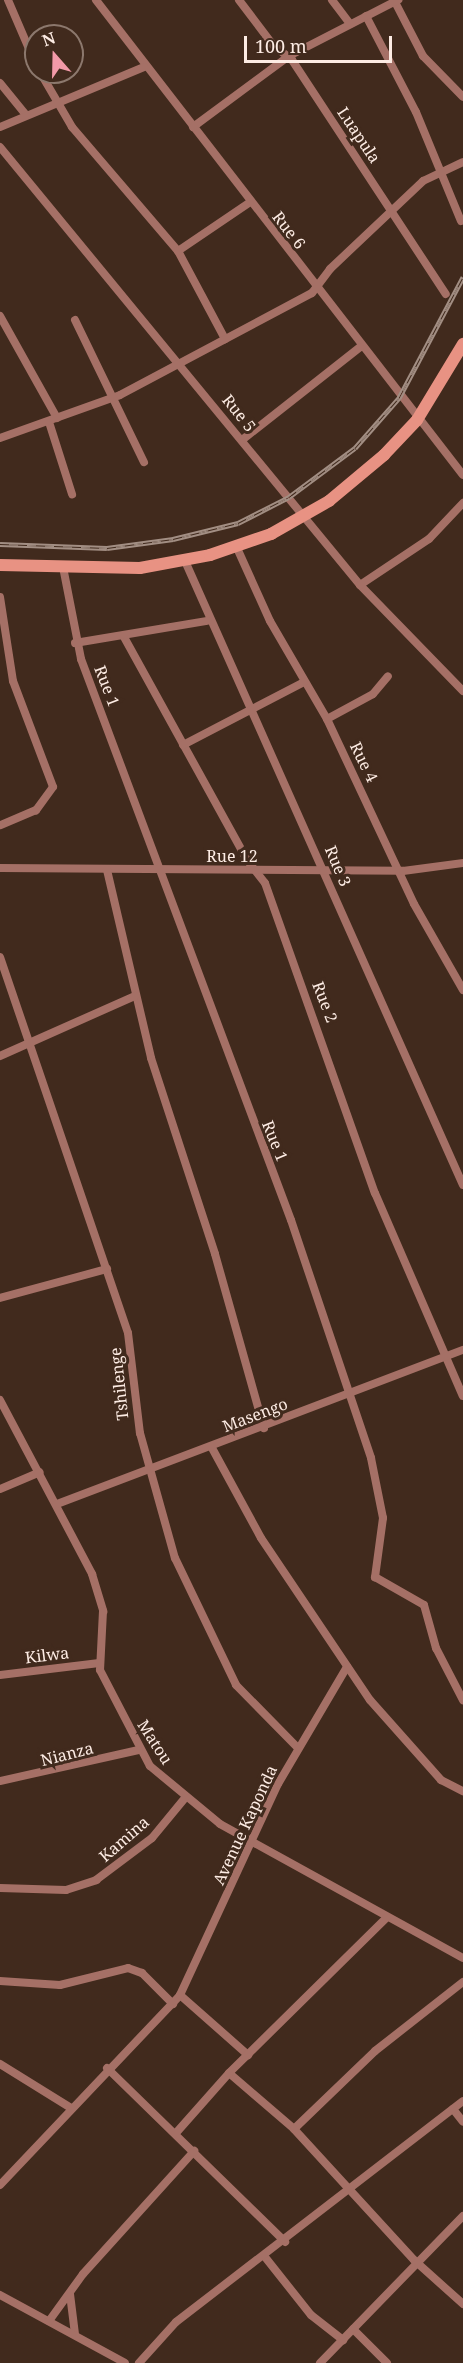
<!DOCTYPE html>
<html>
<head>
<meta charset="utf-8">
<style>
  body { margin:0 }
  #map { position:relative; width:463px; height:2363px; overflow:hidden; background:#412a1d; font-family:"Noto Serif",serif }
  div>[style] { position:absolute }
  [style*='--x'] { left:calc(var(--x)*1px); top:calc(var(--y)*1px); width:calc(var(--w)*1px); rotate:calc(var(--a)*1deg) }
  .minor>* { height:8px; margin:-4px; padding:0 4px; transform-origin:4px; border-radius:4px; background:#a57066 }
  .secondary>* { height:12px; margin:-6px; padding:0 6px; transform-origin:6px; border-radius:6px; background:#e89283 }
  .rail>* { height:5px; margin-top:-2.5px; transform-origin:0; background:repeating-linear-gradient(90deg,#412a1d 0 9px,#a28e83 0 18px); box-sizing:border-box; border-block:2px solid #a28e83 }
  span { translate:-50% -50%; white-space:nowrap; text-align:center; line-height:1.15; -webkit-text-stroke:6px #412a1d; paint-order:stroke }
  .street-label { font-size:16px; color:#fdece4 }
  .north { position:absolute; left:24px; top:24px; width:60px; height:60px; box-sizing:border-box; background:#412a1d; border:2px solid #8c786d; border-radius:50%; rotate:340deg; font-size:16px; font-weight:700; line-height:24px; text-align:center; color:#fdece4 }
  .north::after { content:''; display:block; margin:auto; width:21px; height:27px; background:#f39aa9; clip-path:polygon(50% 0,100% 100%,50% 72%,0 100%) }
  .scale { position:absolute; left:244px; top:36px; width:148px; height:27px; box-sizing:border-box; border:3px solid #fdece4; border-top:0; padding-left:8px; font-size:18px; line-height:21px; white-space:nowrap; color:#fdece4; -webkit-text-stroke:4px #412a1d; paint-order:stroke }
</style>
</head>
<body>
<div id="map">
  <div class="minor">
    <i style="--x:8;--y:0;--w:71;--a:66.7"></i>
    <i style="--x:96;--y:0;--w:600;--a:52.31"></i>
    <i style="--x:239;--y:0;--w:56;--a:52.9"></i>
    <i style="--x:273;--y:45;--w:24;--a:38"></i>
    <i style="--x:292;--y:60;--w:280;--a:56.7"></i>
    <i style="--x:332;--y:0;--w:30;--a:53"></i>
    <i style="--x:395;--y:2;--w:61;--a:62.6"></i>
    <i style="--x:423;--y:56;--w:57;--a:45.7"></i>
    <i style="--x:366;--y:16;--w:108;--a:62.5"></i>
    <i style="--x:416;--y:112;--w:118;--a:67.6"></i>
    <i style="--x:40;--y:72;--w:64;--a:59.8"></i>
    <i style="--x:72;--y:127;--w:163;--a:49.5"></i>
    <i style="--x:178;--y:251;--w:100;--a:61.9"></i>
    <i style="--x:0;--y:83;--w:41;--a:50.9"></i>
    <i style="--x:0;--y:127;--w:156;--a:-22.6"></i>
    <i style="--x:193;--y:127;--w:119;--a:-36.5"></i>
    <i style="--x:289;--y:56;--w:123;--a:-27.2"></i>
    <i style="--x:0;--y:147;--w:567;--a:50.58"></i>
    <i style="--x:360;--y:585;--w:148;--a:45.8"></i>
    <i style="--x:178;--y:251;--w:86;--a:-34.1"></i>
    <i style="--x:0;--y:316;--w:117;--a:60.8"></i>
    <i style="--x:75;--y:320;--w:158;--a:64.1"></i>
    <i style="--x:49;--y:422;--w:76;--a:72.3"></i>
    <i style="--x:0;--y:438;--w:127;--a:-19.7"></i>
    <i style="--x:120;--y:395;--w:217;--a:-28"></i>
    <i style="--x:312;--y:293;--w:30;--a:-53"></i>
    <i style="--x:330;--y:269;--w:128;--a:-43.4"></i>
    <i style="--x:423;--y:181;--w:44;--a:-25.4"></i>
    <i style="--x:242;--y:440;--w:150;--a:-38.2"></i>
    <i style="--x:237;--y:548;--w:80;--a:65.7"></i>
    <i style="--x:270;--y:621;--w:113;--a:59.8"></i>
    <i style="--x:327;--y:719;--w:204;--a:64.8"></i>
    <i style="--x:414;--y:904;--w:99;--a:60.3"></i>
    <i style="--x:185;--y:561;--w:683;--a:65.99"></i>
    <i style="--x:63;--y:567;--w:94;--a:78.9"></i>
    <i style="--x:81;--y:659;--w:599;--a:69.48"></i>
    <i style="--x:291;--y:1220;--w:251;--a:71.4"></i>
    <i style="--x:371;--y:1458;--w:61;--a:78.7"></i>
    <i style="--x:383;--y:1518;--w:60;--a:97.7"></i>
    <i style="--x:375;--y:1577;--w:56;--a:29.7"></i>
    <i style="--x:424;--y:1605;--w:45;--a:74.4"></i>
    <i style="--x:436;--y:1648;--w:59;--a:62.6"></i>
    <i style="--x:360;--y:585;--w:83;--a:-33.7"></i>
    <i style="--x:429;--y:539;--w:50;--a:-46.6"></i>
    <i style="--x:0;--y:597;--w:85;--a:81.2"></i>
    <i style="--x:13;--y:681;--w:113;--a:69.3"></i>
    <i style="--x:53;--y:787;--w:29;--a:126"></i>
    <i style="--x:36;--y:810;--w:39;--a:157"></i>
    <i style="--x:124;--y:637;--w:255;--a:61.1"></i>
    <i style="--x:247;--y:860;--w:29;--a:52"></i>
    <i style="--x:265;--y:883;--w:329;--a:70.5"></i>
    <i style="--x:375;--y:1193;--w:221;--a:66.6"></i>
    <i style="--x:75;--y:643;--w:134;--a:-9.5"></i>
    <i style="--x:327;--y:719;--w:52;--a:-28.5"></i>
    <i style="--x:373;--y:694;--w:23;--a:-50"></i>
    <i style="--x:183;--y:745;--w:136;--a:-27.5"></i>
    <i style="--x:0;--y:868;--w:403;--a:0.4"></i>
    <i style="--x:403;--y:871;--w:61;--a:-7.6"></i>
    <i style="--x:107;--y:870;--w:193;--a:76.8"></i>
    <i style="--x:151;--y:1058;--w:206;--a:71.9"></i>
    <i style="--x:215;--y:1254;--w:181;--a:74.3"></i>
    <i style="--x:0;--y:957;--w:397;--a:71.2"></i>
    <i style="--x:128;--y:1333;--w:101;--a:83.2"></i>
    <i style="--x:140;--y:1433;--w:130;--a:74.4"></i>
    <i style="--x:175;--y:1558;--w:141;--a:64.3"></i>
    <i style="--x:236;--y:1685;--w:88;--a:45.5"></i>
    <i style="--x:0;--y:1056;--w:148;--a:-24"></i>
    <i style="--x:0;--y:1298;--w:111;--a:-15.2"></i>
    <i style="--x:0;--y:1400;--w:197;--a:62.1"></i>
    <i style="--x:92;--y:1574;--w:39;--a:73"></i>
    <i style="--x:103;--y:1611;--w:59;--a:92.9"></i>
    <i style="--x:100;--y:1670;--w:108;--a:62.5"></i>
    <i style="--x:150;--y:1766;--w:91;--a:39.6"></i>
    <i style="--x:220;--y:1824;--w:277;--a:28.9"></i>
    <i style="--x:212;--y:1448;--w:102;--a:61.4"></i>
    <i style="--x:261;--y:1538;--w:195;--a:56.1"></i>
    <i style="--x:370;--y:1700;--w:107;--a:48.4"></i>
    <i style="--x:441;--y:1780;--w:25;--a:27"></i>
    <i style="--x:0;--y:1489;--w:43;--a:-23"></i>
    <i style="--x:57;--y:1504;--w:434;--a:-20.8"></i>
    <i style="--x:0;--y:1675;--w:100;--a:-6.9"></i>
    <i style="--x:0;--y:1781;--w:142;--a:-12.6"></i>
    <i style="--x:0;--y:1888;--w:66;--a:1.7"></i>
    <i style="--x:66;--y:1890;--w:32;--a:-18"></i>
    <i style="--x:96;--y:1880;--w:70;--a:-36.9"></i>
    <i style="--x:152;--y:1838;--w:52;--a:-50.5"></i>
    <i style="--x:0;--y:1981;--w:60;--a:3.8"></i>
    <i style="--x:60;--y:1985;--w:70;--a:-14"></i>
    <i style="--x:128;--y:1968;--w:15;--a:20"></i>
    <i style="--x:142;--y:1973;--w:44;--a:45"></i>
    <i style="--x:180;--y:1995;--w:91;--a:41.4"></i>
    <i style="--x:0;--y:2064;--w:84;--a:31.8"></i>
    <i style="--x:107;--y:2068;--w:249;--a:44.3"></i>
    <i style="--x:229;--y:2073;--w:86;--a:40.7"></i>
    <i style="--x:294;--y:2129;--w:178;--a:47.5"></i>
    <i style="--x:414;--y:2260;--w:66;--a:41.9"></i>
    <i style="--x:453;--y:2109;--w:16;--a:52"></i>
    <i style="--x:294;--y:2129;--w:112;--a:-43.9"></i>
    <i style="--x:375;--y:2051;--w:112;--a:-38.1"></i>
    <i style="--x:176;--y:2133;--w:80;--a:-48.5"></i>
    <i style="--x:229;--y:2073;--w:221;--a:-44.6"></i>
    <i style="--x:0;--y:2185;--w:262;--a:-46.5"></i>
    <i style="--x:180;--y:1995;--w:233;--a:-65.1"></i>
    <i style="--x:278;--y:1784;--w:136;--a:-59.5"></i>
    <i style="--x:265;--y:2257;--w:74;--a:51.6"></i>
    <i style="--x:311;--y:2315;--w:41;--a:38"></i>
    <i style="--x:70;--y:2294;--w:40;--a:82.9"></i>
    <i style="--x:0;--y:2295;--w:142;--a:28.5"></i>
    <i style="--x:49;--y:2321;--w:58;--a:-54.1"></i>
    <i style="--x:83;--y:2274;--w:166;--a:-47.9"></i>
    <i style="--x:353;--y:2329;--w:48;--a:45"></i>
    <i style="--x:139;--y:2363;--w:55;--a:-47.9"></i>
    <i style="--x:176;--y:2322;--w:362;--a:-37.6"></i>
    <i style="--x:320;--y:2363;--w:205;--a:-45.8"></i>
  </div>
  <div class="secondary">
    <i style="--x:0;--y:565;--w:140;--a:1.2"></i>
    <i style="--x:140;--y:568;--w:71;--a:-10.5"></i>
    <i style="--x:210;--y:555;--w:65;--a:-19"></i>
    <i style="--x:271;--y:534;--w:67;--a:-29.6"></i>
    <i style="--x:329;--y:501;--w:72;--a:-39.9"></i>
    <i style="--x:384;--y:455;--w:48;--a:-46.7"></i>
    <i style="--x:417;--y:420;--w:89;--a:-58.8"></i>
  </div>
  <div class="rail">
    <i style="--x:0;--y:544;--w:107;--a:2.1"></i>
    <i style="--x:107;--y:548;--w:67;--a:-7.8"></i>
    <i style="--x:173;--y:539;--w:67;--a:-13.8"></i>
    <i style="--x:238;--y:523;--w:57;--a:-27"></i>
    <i style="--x:289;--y:497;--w:82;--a:-36.6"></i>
    <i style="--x:355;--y:448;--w:67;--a:-48.7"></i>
    <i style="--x:399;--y:398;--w:137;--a:-62.1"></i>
  </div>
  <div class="street-label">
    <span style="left:359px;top:135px;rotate:56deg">Luapula</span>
    <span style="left:289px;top:230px;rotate:52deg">Rue 6</span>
    <span style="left:239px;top:413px;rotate:51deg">Rue 5</span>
    <span style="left:107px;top:686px;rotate:69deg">Rue 1</span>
    <span style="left:364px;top:762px;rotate:64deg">Rue 4</span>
    <span style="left:232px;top:856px">Rue 12</span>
    <span style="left:338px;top:866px;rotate:67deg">Rue 3</span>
    <span style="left:325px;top:1002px;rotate:69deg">Rue 2</span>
    <span style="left:275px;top:1141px;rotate:68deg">Rue 1</span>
    <span style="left:119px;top:1384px;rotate:-96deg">Tshilenge</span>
    <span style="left:255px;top:1415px;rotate:-21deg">Masengo</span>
    <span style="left:47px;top:1655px;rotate:-7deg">Kilwa</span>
    <span style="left:155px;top:1742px;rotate:57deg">Matou</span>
    <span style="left:67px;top:1754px;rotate:-14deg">Nianza</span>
    <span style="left:245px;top:1825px;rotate:-65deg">Avenue Kaponda</span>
    <span style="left:124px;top:1839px;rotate:-41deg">Kamina</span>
  </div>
  <div class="north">N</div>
  <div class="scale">100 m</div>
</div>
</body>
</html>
